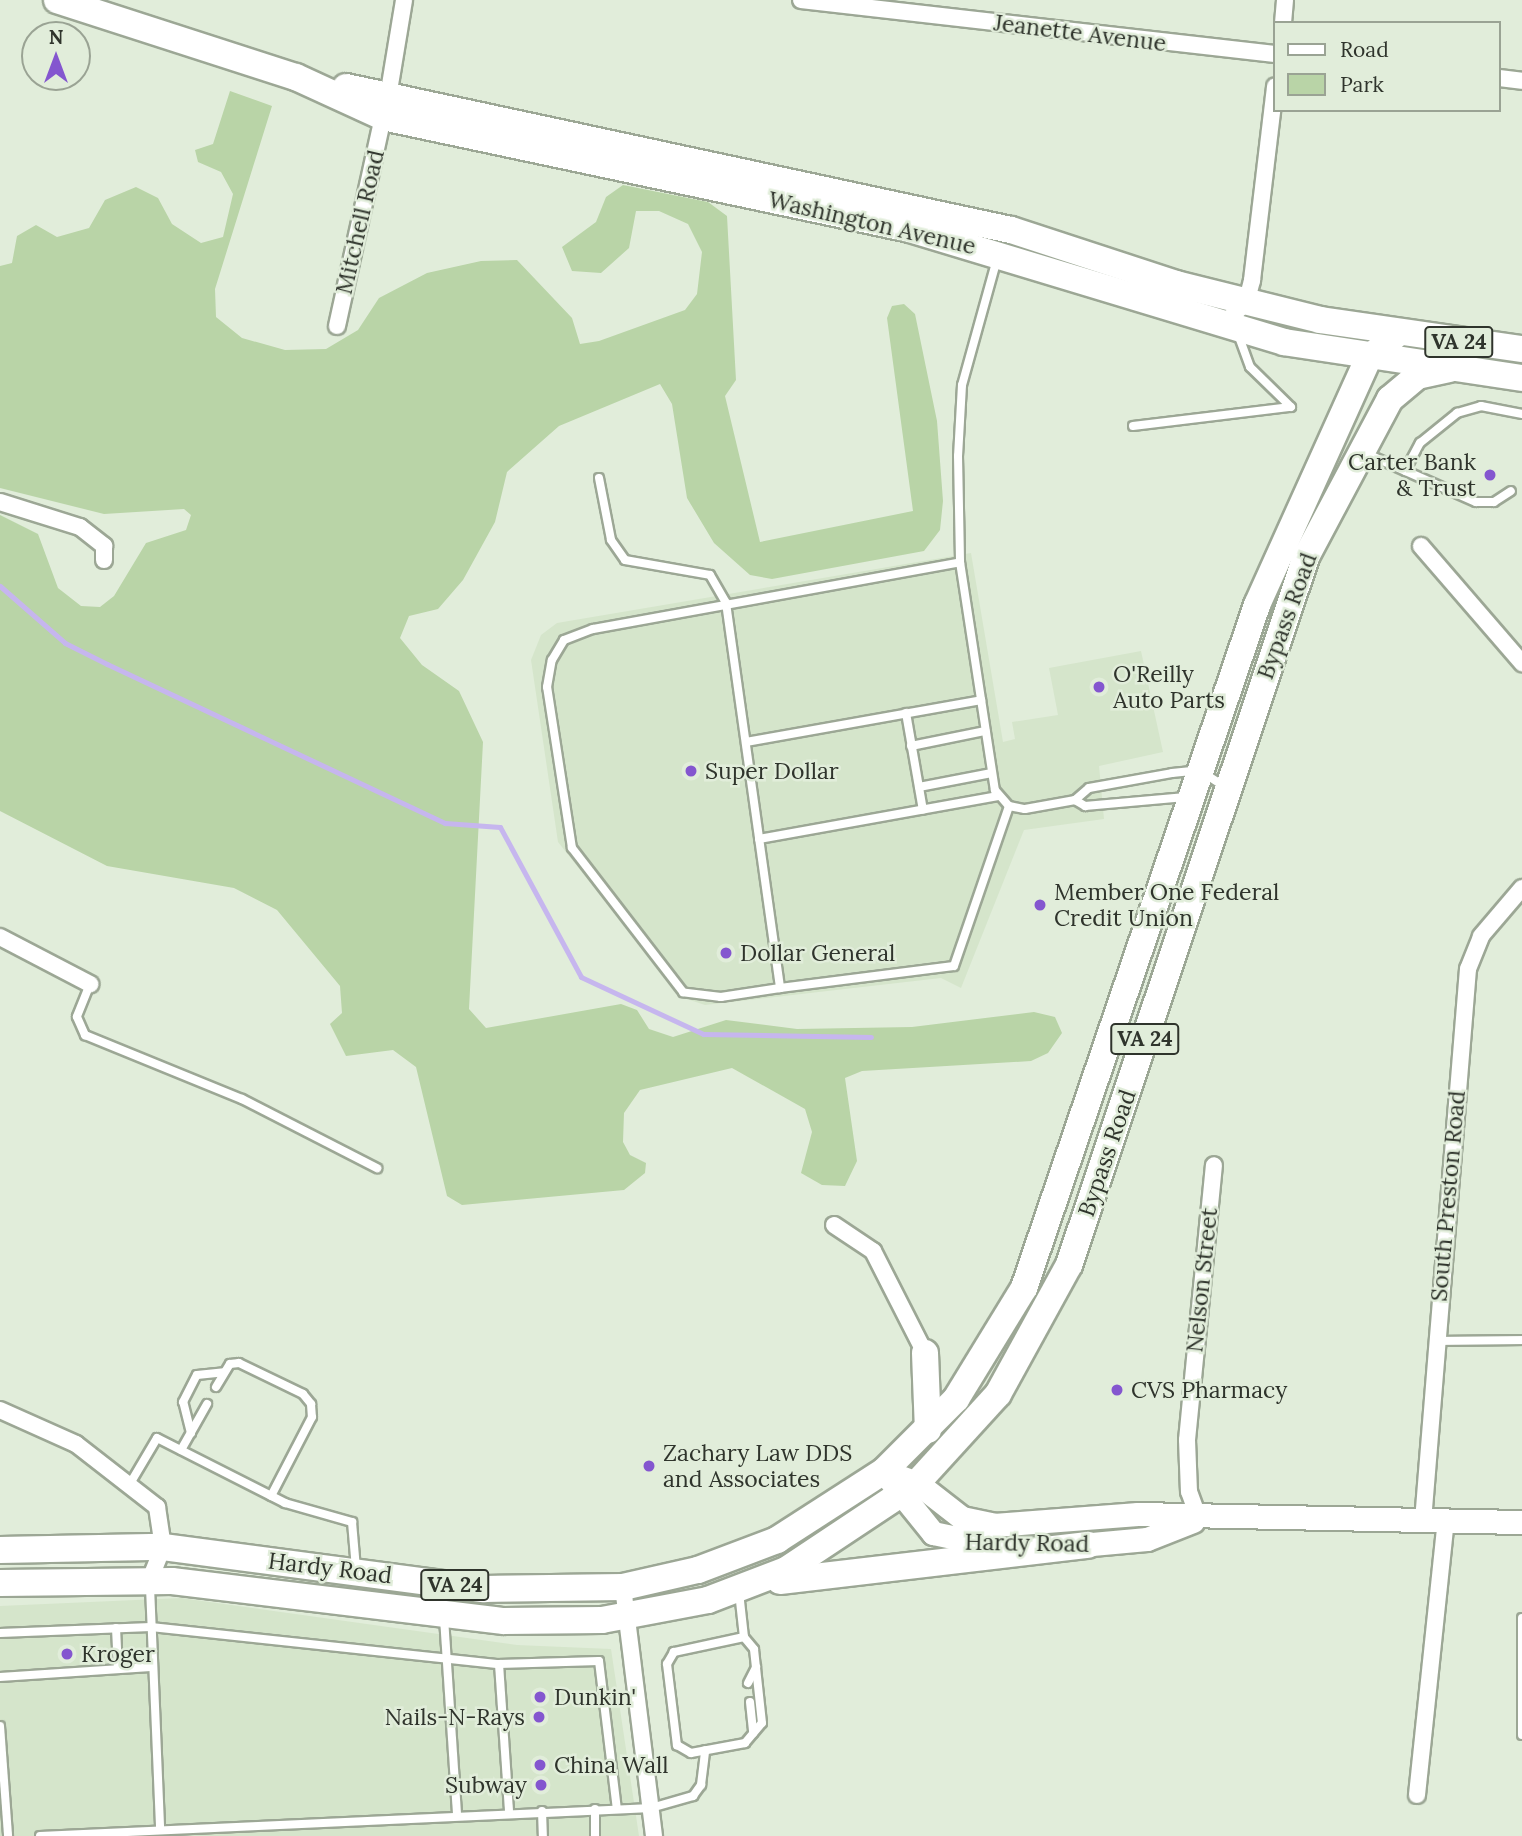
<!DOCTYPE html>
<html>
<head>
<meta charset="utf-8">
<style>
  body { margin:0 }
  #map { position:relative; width:1522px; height:1836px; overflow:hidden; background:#e1edda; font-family:Lora,serif }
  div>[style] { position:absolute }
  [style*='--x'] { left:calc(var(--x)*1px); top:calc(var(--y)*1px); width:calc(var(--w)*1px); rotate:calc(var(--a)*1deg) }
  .built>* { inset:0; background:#d5e5cb }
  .green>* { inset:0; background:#b9d4a7 }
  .stream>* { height:5px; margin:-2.5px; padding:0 2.5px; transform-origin:2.5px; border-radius:2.5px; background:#c6b6ee }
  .roads { filter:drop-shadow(2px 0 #9ca795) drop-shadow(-2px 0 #9ca795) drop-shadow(0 2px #9ca795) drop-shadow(0 -2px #9ca795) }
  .lane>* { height:8px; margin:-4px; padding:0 4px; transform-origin:4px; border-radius:4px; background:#fff }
  .street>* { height:16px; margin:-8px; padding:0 8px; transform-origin:8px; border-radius:8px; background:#fff }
  .secondary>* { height:23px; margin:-11.5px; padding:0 11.5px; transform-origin:11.5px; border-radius:11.5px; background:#fff }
  .primary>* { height:26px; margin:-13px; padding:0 13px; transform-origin:13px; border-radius:13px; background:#fff }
  .dots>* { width:19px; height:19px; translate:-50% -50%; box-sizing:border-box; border:4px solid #e1edda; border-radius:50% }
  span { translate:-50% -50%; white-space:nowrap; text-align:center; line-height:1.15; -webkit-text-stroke:5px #e1edda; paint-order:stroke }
  .shield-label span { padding:2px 5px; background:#e1edda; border:2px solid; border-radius:5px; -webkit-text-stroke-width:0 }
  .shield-label { font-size:21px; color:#2f342c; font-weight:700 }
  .street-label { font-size:23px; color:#2f342c }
  .poi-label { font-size:23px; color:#2f342c }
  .right { translate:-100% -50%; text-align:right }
  .left { translate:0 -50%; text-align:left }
  .legend { position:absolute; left:1273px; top:21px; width:228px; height:91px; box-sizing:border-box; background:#e1edda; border:2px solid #9aa394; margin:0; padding:9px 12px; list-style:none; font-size:21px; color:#2f342c }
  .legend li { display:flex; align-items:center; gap:14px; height:35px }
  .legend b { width:35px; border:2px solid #9aa394 }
  .north { position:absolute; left:21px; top:21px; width:70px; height:70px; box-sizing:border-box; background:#e1edda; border:2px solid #9aa394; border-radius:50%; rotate:0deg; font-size:19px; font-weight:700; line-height:28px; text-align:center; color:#2f342c }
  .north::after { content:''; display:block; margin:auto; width:24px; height:32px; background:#8456cf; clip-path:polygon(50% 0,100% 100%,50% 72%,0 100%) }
</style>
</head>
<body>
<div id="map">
  <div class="built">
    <i style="clip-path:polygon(971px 553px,1003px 742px,1015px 739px,1012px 722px,1058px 715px,1049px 668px,1141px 651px,1163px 752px,1099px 766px,1104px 819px,1024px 830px,961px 988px,941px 978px,705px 1005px,681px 997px,558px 842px,531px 660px,541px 635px,557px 623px)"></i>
    <i style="clip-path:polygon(181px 1598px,517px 1645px,611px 1649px,639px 1836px,0 1836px,0 1606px)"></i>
  </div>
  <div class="green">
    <i style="clip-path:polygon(230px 91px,272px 106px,215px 289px,216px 317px,242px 338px,285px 350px,326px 349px,358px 330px,379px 298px,427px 273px,481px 261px,517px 260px,572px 318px,580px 344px,599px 341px,685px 310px,697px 294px,702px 252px,688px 224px,659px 211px,636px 211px,629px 248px,601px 273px,572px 271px,562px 247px,596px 222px,606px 197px,623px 185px,708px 202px,727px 216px,736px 380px,725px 396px,760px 542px,913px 511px,887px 318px,892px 306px,904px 304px,915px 314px,937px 421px,943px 501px,940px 530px,924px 551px,772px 579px,750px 575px,714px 543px,687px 498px,672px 404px,660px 384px,559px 426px,507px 472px,495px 522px,463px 580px,438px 609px,409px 616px,400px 638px,422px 665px,459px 691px,483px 742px,469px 1009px,486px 1028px,621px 1004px,637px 1010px,649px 1029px,673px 1037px,726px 1020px,797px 1029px,912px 1027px,1034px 1012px,1055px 1017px,1062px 1033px,1048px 1053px,1031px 1061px,862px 1071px,845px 1078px,857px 1161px,845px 1186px,822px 1185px,801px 1173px,812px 1132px,805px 1109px,732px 1068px,640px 1090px,624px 1113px,623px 1142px,630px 1155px,646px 1163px,645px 1173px,624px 1190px,462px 1205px,447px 1196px,416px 1067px,393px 1050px,346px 1056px,330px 1024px,342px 1013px,340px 986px,277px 910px,234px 888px,107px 866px,0 811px,0 515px,38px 534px,58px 588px,81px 606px,100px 607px,114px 596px,146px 543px,186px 530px,191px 515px,184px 509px,104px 514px,0 488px,0 266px,12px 263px,17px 236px,36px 225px,57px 237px,89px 228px,105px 200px,136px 187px,158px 198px,172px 224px,201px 243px,223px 237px,233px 194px,221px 172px,198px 162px,195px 150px,213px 144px)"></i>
  </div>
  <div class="stream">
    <i style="--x:0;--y:586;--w:86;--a:41.2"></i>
    <i style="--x:65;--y:643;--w:47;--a:26.6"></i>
    <i style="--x:107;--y:664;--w:374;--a:25.2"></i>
    <i style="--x:445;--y:823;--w:55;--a:4.2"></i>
    <i style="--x:500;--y:827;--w:170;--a:61.6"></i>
    <i style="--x:581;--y:977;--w:135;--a:25"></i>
    <i style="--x:703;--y:1034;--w:168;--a:1"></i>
  </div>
  <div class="roads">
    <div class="lane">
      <i style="--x:997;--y:259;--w:131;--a:105.5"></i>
      <i style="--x:962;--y:385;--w:71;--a:93.2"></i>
      <i style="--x:958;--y:456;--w:106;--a:88.9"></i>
      <i style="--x:960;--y:562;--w:231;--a:81.3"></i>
      <i style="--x:995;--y:790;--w:21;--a:49"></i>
      <i style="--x:1009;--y:806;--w:16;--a:11"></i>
      <i style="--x:1025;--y:809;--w:51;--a:-10.2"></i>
      <i style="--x:1075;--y:800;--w:18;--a:-41"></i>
      <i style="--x:1089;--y:788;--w:84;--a:-10.2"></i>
      <i style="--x:1172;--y:773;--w:27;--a:-6"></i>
      <i style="--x:1199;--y:770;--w:31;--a:33"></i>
      <i style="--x:1133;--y:426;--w:159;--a:-6.9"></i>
      <i style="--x:1291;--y:407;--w:57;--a:-135.7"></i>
      <i style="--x:1250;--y:367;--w:35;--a:-110"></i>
      <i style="--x:1367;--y:454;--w:119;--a:23.8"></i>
      <i style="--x:1476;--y:502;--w:18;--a:0"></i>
      <i style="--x:1494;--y:502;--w:20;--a:-33"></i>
      <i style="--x:1405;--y:471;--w:32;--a:-62"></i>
      <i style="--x:1420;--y:443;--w:48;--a:-39"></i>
      <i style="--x:1457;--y:413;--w:25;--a:-16"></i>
      <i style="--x:1481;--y:406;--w:42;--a:11"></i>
      <i style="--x:599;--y:478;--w:63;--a:79"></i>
      <i style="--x:611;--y:540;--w:24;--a:55"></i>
      <i style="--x:625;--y:560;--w:86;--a:10"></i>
      <i style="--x:710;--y:575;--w:32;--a:60"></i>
      <i style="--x:726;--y:603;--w:389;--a:82"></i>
      <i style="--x:780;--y:988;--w:175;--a:-7.2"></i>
      <i style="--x:954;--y:966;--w:169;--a:-71"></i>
      <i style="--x:906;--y:713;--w:98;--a:80.1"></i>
      <i style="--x:746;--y:742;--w:239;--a:-10.1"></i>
      <i style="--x:911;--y:746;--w:76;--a:-11.5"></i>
      <i style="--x:919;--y:787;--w:74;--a:-10.9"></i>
      <i style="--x:1075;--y:800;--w:12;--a:31"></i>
      <i style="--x:1085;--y:806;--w:101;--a:-5.1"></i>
      <i style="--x:759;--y:839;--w:243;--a:-10.2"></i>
      <i style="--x:90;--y:984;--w:35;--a:112"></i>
      <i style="--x:77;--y:1017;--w:20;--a:66"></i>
      <i style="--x:85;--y:1035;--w:170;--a:22.2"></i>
      <i style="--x:242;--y:1099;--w:152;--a:27.1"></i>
      <i style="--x:780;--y:988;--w:60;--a:171.3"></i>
      <i style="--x:721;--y:997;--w:38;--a:-173"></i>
      <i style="--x:683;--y:992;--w:182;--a:-127.6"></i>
      <i style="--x:572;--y:848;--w:163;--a:-98.8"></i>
      <i style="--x:547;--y:687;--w:27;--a:-80"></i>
      <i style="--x:552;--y:660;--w:23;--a:-59"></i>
      <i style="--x:564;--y:640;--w:31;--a:-21"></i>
      <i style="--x:593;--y:629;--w:373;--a:-10.3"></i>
      <i style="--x:1438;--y:1341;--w:84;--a:-0.7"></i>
      <i style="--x:216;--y:1387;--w:27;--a:-59"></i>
      <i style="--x:230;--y:1364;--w:9;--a:-6"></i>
      <i style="--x:239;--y:1363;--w:71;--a:25.8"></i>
      <i style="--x:303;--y:1394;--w:13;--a:51"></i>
      <i style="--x:311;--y:1404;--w:13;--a:86"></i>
      <i style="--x:312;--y:1417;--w:89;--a:117.4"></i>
      <i style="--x:191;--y:1433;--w:32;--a:-104"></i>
      <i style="--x:183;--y:1402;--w:30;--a:-63"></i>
      <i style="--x:197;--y:1375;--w:27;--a:-6"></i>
      <i style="--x:181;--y:1450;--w:53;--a:-60.5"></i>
      <i style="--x:131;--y:1482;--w:51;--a:-59.4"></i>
      <i style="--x:157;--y:1438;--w:144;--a:26.9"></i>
      <i style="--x:285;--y:1503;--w:70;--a:15.8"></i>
      <i style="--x:352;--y:1522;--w:47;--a:85.1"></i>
      <i style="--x:150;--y:1587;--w:242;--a:87.6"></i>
      <i style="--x:739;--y:1592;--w:45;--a:83.7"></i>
      <i style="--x:744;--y:1637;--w:72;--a:167.9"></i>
      <i style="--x:674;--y:1652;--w:14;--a:120"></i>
      <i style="--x:667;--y:1664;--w:82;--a:83"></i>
      <i style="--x:677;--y:1745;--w:16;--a:30"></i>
      <i style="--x:691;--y:1753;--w:55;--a:-10.5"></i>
      <i style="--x:745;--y:1743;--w:26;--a:-50"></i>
      <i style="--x:762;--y:1723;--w:74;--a:-96.2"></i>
      <i style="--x:754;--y:1649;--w:16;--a:-130"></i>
      <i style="--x:444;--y:1618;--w:196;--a:86.2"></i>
      <i style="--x:1522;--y:1618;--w:117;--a:90"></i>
      <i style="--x:116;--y:1628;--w:41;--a:87.2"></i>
      <i style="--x:0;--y:1633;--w:151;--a:-2.3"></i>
      <i style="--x:151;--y:1627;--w:350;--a:6.1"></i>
      <i style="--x:499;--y:1664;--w:147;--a:86.1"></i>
      <i style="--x:499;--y:1664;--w:100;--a:-1.7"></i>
      <i style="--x:599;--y:1661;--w:149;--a:83.1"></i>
      <i style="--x:0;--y:1677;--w:151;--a:-3.8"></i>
      <i style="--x:748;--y:1683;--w:18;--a:-63"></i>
      <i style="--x:750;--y:1702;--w:31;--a:84"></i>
      <i style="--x:0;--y:1726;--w:110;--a:85.8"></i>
      <i style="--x:595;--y:1809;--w:27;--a:90"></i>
      <i style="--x:542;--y:1811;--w:25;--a:88"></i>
      <i style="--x:40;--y:1836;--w:612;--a:-2.62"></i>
      <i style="--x:651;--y:1808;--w:44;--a:-15.9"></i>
      <i style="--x:693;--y:1796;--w:14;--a:-54"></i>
      <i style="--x:701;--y:1785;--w:35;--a:-83"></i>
    </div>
    <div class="street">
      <i style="--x:801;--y:0;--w:477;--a:6.5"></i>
      <i style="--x:1283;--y:23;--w:23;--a:-85"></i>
      <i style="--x:1499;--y:78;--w:23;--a:7"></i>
      <i style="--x:388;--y:97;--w:98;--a:-80.6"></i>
      <i style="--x:337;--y:326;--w:214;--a:-77.6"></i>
      <i style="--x:1221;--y:326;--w:34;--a:-43"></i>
      <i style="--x:1246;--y:303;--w:24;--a:-75"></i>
      <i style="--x:1252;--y:280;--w:195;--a:-83.2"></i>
      <i style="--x:0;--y:502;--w:84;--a:17.4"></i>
      <i style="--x:80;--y:527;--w:31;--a:38"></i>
      <i style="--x:104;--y:546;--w:14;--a:90"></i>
      <i style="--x:1421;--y:546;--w:155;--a:49.2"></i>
      <i style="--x:0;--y:937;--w:102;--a:27.6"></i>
      <i style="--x:834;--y:1225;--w:47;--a:33.7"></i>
      <i style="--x:873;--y:1251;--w:114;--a:63"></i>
      <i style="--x:0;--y:1410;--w:83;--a:24.1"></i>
      <i style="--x:76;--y:1444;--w:103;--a:37.9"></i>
      <i style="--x:157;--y:1507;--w:40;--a:81.5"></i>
      <i style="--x:163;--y:1547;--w:35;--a:112"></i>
      <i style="--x:1199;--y:1519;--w:29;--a:-110"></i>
      <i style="--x:1189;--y:1492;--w:52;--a:-92.2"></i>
      <i style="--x:1187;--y:1440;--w:276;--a:-84.4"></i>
      <i style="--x:1423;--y:1521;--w:554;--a:-85.34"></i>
      <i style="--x:1468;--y:969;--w:35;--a:-68"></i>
      <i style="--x:1481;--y:936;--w:63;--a:-49.5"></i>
      <i style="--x:623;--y:1587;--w:251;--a:82.9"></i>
      <i style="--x:1417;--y:1795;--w:276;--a:-84"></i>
    </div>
    <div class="secondary">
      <i style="--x:884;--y:1471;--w:35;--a:20"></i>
      <i style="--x:917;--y:1483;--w:57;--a:37.9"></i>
      <i style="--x:962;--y:1518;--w:33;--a:12"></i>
      <i style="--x:994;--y:1525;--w:144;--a:-4.4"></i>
      <i style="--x:1138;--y:1514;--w:384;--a:1.2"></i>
      <i style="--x:891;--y:1481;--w:67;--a:51.1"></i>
      <i style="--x:933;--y:1533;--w:68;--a:11.8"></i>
      <i style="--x:1070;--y:1546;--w:77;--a:-5.2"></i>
      <i style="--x:1147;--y:1539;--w:49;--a:-21.4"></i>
    </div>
    <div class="primary">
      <i style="--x:57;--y:0;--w:251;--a:17.9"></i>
      <i style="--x:296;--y:77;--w:96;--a:24.7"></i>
      <i style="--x:383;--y:117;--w:539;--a:12"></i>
      <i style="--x:910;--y:229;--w:391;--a:16.8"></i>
      <i style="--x:1284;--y:342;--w:241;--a:8.6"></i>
      <i style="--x:346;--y:87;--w:680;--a:12.14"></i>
      <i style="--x:1011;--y:230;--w:174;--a:18.1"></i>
      <i style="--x:1176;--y:284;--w:148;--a:14"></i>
      <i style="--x:1320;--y:320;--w:204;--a:8.2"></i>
      <i style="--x:925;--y:1353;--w:77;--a:87.8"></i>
      <i style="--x:0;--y:1550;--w:163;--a:-1.1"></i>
      <i style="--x:163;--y:1547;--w:324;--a:7.5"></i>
      <i style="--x:484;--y:1589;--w:139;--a:-0.8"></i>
      <i style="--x:623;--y:1587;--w:77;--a:-12.8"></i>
      <i style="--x:698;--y:1570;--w:85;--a:-20.8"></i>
      <i style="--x:777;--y:1540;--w:127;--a:-32.8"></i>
      <i style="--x:884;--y:1471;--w:102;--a:-45"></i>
      <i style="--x:956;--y:1399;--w:130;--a:-58.5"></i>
      <i style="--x:1024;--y:1288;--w:722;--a:-71.16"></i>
      <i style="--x:1257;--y:605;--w:270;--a:-65.7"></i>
      <i style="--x:1368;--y:359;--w:38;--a:-41"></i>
      <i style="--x:780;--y:1581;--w:310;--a:-6.7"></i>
      <i style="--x:0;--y:1583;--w:172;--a:-0.7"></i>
      <i style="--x:172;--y:1581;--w:334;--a:6.9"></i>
      <i style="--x:504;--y:1621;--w:98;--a:-0.6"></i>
      <i style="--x:602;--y:1620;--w:108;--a:-10.7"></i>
      <i style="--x:708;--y:1600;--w:84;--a:-21"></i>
      <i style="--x:786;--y:1570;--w:157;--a:-33.6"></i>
      <i style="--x:917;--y:1483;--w:120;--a:-47.7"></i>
      <i style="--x:998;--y:1394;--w:147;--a:-61.2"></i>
      <i style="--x:1069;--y:1265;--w:747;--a:-71.49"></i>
      <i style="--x:1306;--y:557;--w:179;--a:-62"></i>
      <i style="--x:1390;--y:399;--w:35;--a:-40"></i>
      <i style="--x:1417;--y:376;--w:33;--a:-12"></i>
    </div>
  </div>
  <div class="dots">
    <i style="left:1490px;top:475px;background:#8456cf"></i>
    <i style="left:1099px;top:687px;background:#8456cf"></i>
    <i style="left:691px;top:771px;background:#8456cf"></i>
    <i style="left:1040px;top:905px;background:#8456cf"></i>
    <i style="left:726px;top:953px;background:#8456cf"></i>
    <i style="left:1117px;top:1390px;background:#8456cf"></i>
    <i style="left:649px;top:1466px;background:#8456cf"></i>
    <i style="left:67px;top:1654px;background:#8456cf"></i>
    <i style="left:540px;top:1697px;background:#8456cf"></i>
    <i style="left:539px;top:1717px;background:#8456cf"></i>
    <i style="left:540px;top:1765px;background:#8456cf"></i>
    <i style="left:541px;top:1785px;background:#8456cf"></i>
  </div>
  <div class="shield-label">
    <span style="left:1459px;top:342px">VA 24</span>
    <span style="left:1145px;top:1039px">VA 24</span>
    <span style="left:455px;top:1585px">VA 24</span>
  </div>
  <div class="street-label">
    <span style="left:1080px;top:33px;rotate:7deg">Jeanette Avenue</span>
    <span style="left:360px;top:222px;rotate:-77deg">Mitchell Road</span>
    <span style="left:872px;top:223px;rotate:13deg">Washington Avenue</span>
    <span style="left:1287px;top:616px;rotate:-70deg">Bypass Road</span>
    <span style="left:1107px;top:1153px;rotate:-71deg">Bypass Road</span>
    <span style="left:1448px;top:1196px;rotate:-85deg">South Preston Road</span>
    <span style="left:1202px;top:1280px;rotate:-84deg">Nelson Street</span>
    <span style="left:1027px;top:1543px;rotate:1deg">Hardy Road</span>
    <span style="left:330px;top:1568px;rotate:7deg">Hardy Road</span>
  </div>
  <div class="poi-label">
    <span class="right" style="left:1476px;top:475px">Carter Bank<br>&amp; Trust</span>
    <span class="left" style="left:1113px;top:687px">O'Reilly<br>Auto Parts</span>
    <span class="left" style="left:705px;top:771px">Super Dollar</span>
    <span class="left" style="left:1054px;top:905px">Member One Federal<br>Credit Union</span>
    <span class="left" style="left:740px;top:953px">Dollar General</span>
    <span class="left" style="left:1131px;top:1390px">CVS Pharmacy</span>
    <span class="left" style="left:663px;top:1466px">Zachary Law DDS<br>and Associates</span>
    <span class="left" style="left:81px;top:1654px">Kroger</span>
    <span class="left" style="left:554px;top:1697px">Dunkin'</span>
    <span class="right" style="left:525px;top:1717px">Nails-N-Rays</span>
    <span class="left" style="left:554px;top:1765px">China Wall</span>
    <span class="right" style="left:527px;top:1785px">Subway</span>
  </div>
  <ul class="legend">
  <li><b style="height:9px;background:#fff"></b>Road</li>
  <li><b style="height:19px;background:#b9d4a7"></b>Park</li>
  </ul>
  <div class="north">N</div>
</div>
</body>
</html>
